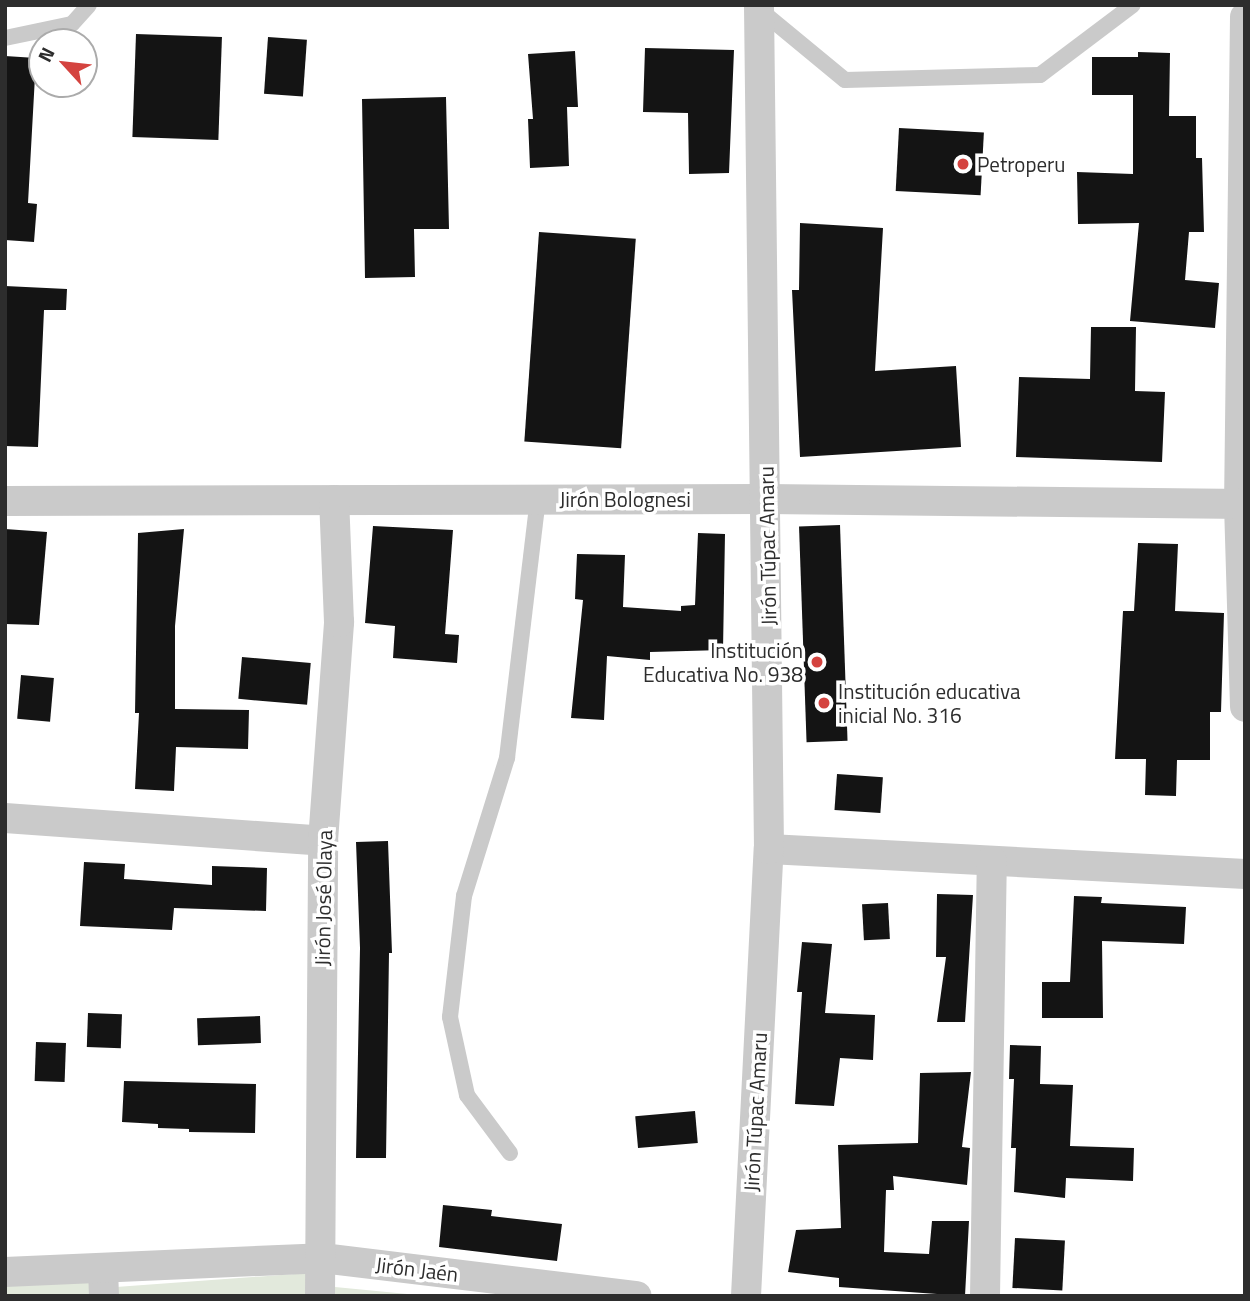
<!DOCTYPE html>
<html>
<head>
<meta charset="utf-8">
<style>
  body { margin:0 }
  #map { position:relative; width:1250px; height:1301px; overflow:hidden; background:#fff; font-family:"Titillium Web",sans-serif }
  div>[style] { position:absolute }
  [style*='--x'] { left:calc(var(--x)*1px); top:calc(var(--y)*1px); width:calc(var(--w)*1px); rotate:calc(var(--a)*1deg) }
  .green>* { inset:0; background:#e2e9dc }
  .building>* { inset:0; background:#141414; transform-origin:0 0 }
  .service>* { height:16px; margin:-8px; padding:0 8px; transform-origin:8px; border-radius:8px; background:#cacaca }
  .minor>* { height:30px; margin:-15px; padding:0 15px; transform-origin:15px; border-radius:15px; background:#cacaca }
  .dots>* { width:19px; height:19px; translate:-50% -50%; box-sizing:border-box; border:4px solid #fff; border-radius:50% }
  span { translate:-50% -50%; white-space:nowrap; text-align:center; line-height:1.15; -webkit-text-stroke:7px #fff; paint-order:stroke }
  .poi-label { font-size:21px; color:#2d2d2d }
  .left { translate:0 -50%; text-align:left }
  .right { translate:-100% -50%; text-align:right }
  .street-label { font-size:21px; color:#2d2d2d }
  .frame { position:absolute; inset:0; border:7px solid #2d2d2d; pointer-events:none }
  .north { position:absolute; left:28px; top:28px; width:70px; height:70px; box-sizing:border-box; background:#fff; border:2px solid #ababab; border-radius:50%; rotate:297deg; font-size:19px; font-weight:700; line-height:28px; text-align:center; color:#2d2d2d }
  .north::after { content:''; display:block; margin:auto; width:24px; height:32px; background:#d4433f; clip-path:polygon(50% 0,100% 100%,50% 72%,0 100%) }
</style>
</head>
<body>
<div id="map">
  <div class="green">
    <i style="clip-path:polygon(309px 1273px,307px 1296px,116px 1296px,116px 1287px)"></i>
    <i style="clip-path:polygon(95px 1279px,95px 1296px,5px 1296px,5px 1284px)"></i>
    <i style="clip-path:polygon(335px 1287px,428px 1296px,335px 1296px)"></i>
  </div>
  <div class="building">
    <i style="left:136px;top:34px;width:86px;height:103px;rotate:2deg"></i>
    <i style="left:268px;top:37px;width:39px;height:57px;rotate:4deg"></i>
    <i style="clip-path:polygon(645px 48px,734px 50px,729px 173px,689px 174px,688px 113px,643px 112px)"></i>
    <i style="clip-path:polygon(575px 51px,578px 107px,567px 107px,569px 166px,530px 168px,528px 119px,533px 119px,528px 54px)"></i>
    <i style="clip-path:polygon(1138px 52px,1170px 53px,1169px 116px,1196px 116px,1196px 158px,1202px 158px,1204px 232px,1189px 232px,1185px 280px,1219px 283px,1215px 328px,1130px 321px,1139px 223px,1078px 224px,1077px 172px,1133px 174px,1133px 95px,1092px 95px,1092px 57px,1138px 57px)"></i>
    <i style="clip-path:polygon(5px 56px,36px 58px,28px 203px,37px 204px,34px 242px,5px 240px)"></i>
    <i style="clip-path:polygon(446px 97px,449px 229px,414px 229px,415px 277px,365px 278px,362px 99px)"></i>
    <i style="left:899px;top:128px;width:85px;height:63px;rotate:3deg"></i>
    <i style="clip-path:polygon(800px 223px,883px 228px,875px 371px,956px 366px,961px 447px,800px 457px,792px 290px,799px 290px)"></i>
    <i style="left:539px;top:232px;width:97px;height:210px;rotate:4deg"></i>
    <i style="clip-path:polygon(5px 286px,67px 289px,66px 310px,44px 310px,38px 447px,5px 446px)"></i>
    <i style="clip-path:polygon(1091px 327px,1136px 327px,1135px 391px,1165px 392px,1162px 462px,1016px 457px,1019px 377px,1090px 379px)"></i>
    <i style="left:840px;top:525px;width:216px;height:41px;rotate:88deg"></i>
    <i style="clip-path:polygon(373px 526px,453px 530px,445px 634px,459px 635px,457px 663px,393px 658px,395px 626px,365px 623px)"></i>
    <i style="clip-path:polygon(5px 529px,47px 532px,39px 625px,5px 624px)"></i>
    <i style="clip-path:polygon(184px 529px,175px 626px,175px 709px,249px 710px,248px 749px,176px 747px,174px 791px,135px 789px,139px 713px,135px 713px,138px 533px)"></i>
    <i style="clip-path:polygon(698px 533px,725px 534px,723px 650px,650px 652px,650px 660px,607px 656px,604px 720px,571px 718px,583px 600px,575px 599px,577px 554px,625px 555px,623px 607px,681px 611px,681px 606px,695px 605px)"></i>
    <i style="clip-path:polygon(1138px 543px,1178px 544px,1175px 611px,1224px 613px,1221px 712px,1210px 712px,1210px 760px,1177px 760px,1176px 796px,1145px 795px,1146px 759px,1115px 759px,1123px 611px,1134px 611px)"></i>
    <i style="left:242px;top:657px;width:69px;height:42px;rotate:5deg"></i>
    <i style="left:21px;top:675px;width:33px;height:44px;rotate:5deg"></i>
    <i style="left:837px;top:774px;width:46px;height:36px;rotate:4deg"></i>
    <i style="clip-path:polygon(388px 841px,392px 953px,389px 953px,386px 1158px,356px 1158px,360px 948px,356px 842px)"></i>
    <i style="clip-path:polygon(84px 862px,125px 864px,124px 879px,212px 885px,212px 866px,267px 868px,266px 911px,174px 908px,172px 930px,80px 926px)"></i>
    <i style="clip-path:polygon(937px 894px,973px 895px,965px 1022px,937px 1022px,946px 957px,936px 957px)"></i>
    <i style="clip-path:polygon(1074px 896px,1102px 897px,1101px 903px,1186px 907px,1184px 944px,1102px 941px,1103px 1018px,1042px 1018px,1042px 982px,1070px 982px)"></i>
    <i style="left:888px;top:903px;width:36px;height:26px;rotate:87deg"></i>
    <i style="clip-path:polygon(802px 942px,832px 944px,825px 1013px,875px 1015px,873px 1060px,840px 1058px,834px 1106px,795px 1104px,802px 992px,797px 992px)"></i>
    <i style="left:88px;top:1013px;width:34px;height:34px;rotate:2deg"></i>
    <i style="left:260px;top:1016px;width:27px;height:63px;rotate:88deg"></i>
    <i style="left:36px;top:1042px;width:30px;height:39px;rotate:2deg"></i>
    <i style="clip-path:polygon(1010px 1045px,1041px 1046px,1040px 1084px,1073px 1085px,1070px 1146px,1134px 1148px,1133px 1181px,1066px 1178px,1065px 1198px,1014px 1192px,1016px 1148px,1011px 1148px,1014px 1079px,1009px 1079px)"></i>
    <i style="clip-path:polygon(971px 1072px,962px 1147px,970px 1148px,967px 1185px,893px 1176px,894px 1190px,886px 1190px,884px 1252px,929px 1254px,932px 1221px,969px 1221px,965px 1296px,839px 1287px,839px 1278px,788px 1272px,796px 1230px,841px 1228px,838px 1145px,918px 1143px,920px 1073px)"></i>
    <i style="clip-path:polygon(124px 1081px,256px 1084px,255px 1133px,189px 1132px,189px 1129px,158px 1128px,158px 1124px,122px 1122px)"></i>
    <i style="left:695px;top:1111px;width:32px;height:60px;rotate:85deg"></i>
    <i style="clip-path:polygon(443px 1205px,492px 1210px,491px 1216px,562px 1224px,557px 1261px,439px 1247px)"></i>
    <i style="left:1015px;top:1238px;width:50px;height:50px;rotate:3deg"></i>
  </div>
  <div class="service">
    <i style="--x:760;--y:10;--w:110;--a:39.5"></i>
    <i style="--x:845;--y:80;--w:195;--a:-1.5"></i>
    <i style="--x:1040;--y:75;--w:116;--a:-37"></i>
    <i style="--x:5;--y:38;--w:68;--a:-11.8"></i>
    <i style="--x:72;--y:24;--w:25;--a:-48"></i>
    <i style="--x:510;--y:1153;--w:72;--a:-126.6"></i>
    <i style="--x:467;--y:1095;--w:80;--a:-102.3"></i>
    <i style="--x:450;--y:1017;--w:122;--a:-83.4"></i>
    <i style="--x:464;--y:896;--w:145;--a:-72.7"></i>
    <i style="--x:507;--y:758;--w:261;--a:-83.2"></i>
  </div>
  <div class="minor">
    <i style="--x:1245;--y:17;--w:487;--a:90.7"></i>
    <i style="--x:1239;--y:504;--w:203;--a:88.3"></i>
    <i style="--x:5;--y:501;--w:761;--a:-0.15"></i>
    <i style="--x:766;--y:499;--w:479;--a:0.6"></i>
    <i style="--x:5;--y:818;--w:319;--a:4.1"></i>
    <i style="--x:769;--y:849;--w:477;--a:3"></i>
    <i style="--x:103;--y:1268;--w:28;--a:88"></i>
    <i style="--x:5;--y:1272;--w:317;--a:-2.5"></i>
    <i style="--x:322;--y:1258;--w:317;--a:6.9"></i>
    <i style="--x:320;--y:1296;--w:455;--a:-89.6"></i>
    <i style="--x:323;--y:841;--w:220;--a:-85.8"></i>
    <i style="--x:339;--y:622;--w:122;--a:-92.3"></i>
    <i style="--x:746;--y:1296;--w:448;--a:-87.1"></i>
    <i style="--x:769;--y:849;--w:844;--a:-90.68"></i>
    <i style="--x:985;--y:1296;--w:435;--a:-89.1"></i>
  </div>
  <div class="dots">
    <i style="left:963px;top:164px;background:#d4433f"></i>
    <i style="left:817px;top:662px;background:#d4433f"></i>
    <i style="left:824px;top:703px;background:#d4433f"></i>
  </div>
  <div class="poi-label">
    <span class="left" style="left:977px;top:164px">Petroperu</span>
    <span class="right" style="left:803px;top:662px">Institución<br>Educativa No. 938</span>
    <span class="left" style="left:838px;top:703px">Institución educativa<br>inicial No. 316</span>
  </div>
  <div class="street-label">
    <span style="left:625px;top:499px">Jirón Bolognesi</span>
    <span style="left:767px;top:546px;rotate:-91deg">Jirón Túpac Amaru</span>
    <span style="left:323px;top:898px;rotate:-89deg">Jirón José Olaya</span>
    <span style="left:755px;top:1112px;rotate:-87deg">Jirón Túpac Amaru</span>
    <span style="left:417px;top:1269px;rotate:7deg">Jirón Jaén</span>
  </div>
  <div class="frame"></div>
  <div class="north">N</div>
</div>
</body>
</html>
